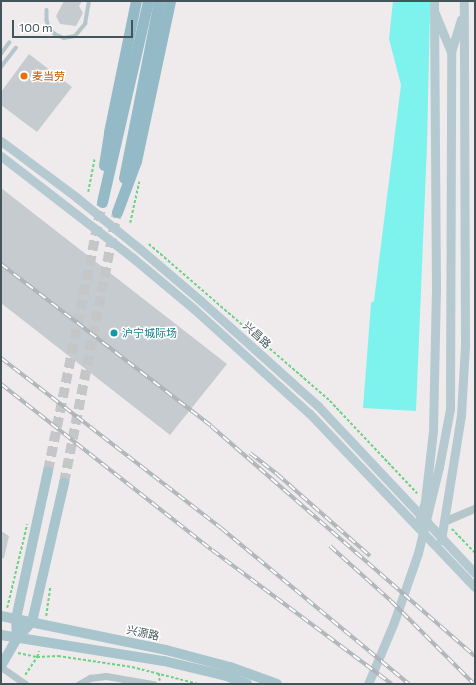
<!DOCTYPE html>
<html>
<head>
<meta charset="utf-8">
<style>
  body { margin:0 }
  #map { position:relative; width:476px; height:685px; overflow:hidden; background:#efebec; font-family:Commissioner,"Noto Sans SC",sans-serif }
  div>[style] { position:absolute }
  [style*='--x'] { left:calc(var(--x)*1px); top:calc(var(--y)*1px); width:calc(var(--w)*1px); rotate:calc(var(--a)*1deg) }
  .water>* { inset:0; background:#7ef2ec }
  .building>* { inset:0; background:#c5cbcf }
  .primary-tunnel>* { height:10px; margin-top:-5px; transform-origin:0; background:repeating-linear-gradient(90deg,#c4c6c8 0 10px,transparent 0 15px) }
  .path>* { height:1.5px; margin-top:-0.75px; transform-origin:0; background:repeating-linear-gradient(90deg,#6ad283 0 3px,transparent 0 5px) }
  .service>* { height:3.5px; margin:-1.75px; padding:0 1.75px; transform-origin:1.75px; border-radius:1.75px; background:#b5c6ca }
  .minor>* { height:7px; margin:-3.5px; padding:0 3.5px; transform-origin:3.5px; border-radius:3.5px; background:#b5c6ca }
  .tertiary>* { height:8px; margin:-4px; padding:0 4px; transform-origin:4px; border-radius:4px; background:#b5c6ca }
  .secondary>* { height:9px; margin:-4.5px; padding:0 4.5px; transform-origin:4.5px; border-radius:4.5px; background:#b5c9d0 }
  .primary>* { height:10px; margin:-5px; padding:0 5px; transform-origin:5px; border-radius:5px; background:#a8c5ce }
  .trunk>* { height:11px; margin:-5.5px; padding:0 5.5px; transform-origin:5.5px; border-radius:5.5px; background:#94bac7 }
  .rail>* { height:4px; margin-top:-2px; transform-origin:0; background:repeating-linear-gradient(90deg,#fff 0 8px,#adb3b7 0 16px); box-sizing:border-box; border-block:1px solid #adb3b7 }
  .dots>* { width:11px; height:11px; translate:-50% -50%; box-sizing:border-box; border:2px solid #fff; border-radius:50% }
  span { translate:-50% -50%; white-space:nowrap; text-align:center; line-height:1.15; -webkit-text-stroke:3px #fff; paint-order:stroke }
  .food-label { font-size:11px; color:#c56008 }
  .left { translate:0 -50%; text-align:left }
  .culture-label { font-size:11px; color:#0d838f }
  .street-label { font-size:11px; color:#43555a }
  .frame { position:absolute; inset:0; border:2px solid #43555a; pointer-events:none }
  .scale { position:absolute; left:12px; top:20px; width:121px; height:18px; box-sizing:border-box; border:2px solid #43555a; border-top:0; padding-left:5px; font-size:12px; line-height:14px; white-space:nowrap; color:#43555a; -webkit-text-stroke:3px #fff; paint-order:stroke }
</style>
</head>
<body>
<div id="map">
  <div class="water">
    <i style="clip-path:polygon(393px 1px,435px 1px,430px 11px,427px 145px,416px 411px,363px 408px,371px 303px,374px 301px,401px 85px,389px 39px)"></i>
  </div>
  <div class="building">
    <i style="clip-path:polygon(64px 1px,82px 1px,79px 6px,83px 13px,76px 26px,60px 24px,56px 16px)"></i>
    <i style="clip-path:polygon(29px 54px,72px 87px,37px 132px,1px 105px,1px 92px)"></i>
    <i style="clip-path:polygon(1px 188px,227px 364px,170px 435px,1px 303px)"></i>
    <i style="clip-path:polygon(1px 531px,9px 536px,4px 558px,1px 558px)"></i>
  </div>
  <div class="primary-tunnel">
    <i style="--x:48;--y:471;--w:274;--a:-78.6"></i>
    <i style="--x:64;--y:483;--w:276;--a:-78.9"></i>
  </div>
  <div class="path">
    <i style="--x:88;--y:192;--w:33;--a:-79"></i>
    <i style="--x:130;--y:223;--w:42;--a:-77.6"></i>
    <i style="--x:149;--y:244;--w:240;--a:40.9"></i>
    <i style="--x:330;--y:401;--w:127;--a:46.6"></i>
    <i style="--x:452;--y:529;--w:33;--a:46"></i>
    <i style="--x:7;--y:608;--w:86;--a:-76.6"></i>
    <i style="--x:46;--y:616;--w:30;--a:-82"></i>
    <i style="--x:18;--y:653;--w:19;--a:12"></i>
    <i style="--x:37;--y:657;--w:21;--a:-3"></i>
    <i style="--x:58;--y:656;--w:75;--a:8.5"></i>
    <i style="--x:132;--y:667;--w:68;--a:14.4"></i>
    <i style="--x:159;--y:673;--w:8;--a:83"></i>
    <i style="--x:25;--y:675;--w:22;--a:-56"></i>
    <i style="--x:37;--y:657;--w:6;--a:-72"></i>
  </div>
  <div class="service">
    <i style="--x:47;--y:10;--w:10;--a:90"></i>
    <i style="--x:47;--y:20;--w:8;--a:76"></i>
    <i style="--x:49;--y:28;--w:8;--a:45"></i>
    <i style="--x:55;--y:34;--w:10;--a:24"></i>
    <i style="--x:64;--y:38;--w:11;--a:-10"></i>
    <i style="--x:75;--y:36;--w:16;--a:-50"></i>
    <i style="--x:85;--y:24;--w:23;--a:-80"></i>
    <i style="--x:1;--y:54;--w:14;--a:-54"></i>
    <i style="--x:1;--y:67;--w:24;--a:-52"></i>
  </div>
  <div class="minor">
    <i style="--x:1;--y:667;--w:29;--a:35"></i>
    <i style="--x:79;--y:684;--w:13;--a:-29"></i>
    <i style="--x:90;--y:678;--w:16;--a:-7"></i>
    <i style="--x:106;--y:676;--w:48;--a:9.7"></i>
  </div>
  <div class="tertiary">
    <i style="--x:444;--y:522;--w:34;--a:-23"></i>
  </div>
  <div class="secondary">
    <i style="--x:434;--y:1;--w:10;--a:90"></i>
    <i style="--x:434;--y:11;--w:44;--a:67.5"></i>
    <i style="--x:451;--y:52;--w:34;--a:-73"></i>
    <i style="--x:1;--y:141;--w:94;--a:36.7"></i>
    <i style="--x:76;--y:197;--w:82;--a:39.1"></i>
    <i style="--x:140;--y:249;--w:80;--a:40.4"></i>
    <i style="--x:201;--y:301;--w:157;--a:41.9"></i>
    <i style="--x:318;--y:406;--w:229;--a:46.8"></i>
    <i style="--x:1;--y:156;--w:167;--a:37.7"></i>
    <i style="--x:133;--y:258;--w:80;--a:39.9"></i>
    <i style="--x:194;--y:309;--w:156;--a:42.2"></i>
    <i style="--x:310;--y:414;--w:239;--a:46.4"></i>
    <i style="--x:420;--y:519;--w:19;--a:-74"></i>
    <i style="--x:425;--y:501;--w:70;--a:-83.5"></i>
    <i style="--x:433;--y:431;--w:140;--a:-88.8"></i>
    <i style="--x:436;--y:291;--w:280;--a:-90.4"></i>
    <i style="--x:441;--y:540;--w:127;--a:-80.9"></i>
    <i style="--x:461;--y:415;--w:69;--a:-86.7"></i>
    <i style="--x:465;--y:346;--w:345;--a:-90.2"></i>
    <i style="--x:368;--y:684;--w:67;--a:-67.2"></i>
    <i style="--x:394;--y:622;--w:73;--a:-70.8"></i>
    <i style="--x:418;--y:553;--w:89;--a:-76.3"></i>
    <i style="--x:439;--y:467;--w:59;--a:-79.3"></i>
    <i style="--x:450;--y:409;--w:357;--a:-89.8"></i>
  </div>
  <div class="primary">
    <i style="--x:1;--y:616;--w:168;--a:11.6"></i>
    <i style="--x:166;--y:650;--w:66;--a:14.9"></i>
    <i style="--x:230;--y:667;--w:50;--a:19.9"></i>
    <i style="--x:1;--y:635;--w:165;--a:9.1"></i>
    <i style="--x:164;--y:661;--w:65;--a:13.4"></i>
    <i style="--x:227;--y:676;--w:22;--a:22"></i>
    <i style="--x:17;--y:638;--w:19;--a:-93"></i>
    <i style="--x:16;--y:619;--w:151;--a:-77.8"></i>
    <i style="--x:1;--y:666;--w:32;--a:-60"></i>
    <i style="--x:17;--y:638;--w:22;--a:-47"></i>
    <i style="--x:32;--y:622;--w:143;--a:-77"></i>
  </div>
  <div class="trunk">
    <i style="--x:104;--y:165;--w:33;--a:-81"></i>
    <i style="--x:109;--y:132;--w:134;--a:-78.4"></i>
    <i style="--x:124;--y:178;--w:180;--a:-78.8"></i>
    <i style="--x:102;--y:202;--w:206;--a:-77.1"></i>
    <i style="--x:117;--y:212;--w:54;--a:-69.6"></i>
    <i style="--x:136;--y:161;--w:164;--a:-78"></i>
  </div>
  <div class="rail">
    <i style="--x:1;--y:264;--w:265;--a:37.6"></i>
    <i style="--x:211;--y:426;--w:350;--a:41.1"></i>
    <i style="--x:1;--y:358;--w:278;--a:37.7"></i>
    <i style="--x:221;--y:528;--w:244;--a:39.7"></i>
    <i style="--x:1;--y:384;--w:268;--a:38.2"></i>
    <i style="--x:212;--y:550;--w:224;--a:36.7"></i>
    <i style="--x:250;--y:453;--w:34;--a:38"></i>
    <i style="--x:277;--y:474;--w:124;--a:41.4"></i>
    <i style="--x:330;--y:546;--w:82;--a:42"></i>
    <i style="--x:391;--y:601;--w:117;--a:45"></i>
  </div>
  <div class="dots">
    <i style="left:24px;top:76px;background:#e8710a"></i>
    <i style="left:114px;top:333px;background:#0f9aa8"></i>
  </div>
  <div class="food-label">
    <span class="left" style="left:32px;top:76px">麦当劳</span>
  </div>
  <div class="culture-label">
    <span class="left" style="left:122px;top:333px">沪宁城际场</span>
  </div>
  <div class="street-label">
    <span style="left:257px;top:335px;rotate:42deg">兴昌路</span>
    <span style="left:143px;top:633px;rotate:12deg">兴源路</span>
  </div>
  <div class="frame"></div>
  <div class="scale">100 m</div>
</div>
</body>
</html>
